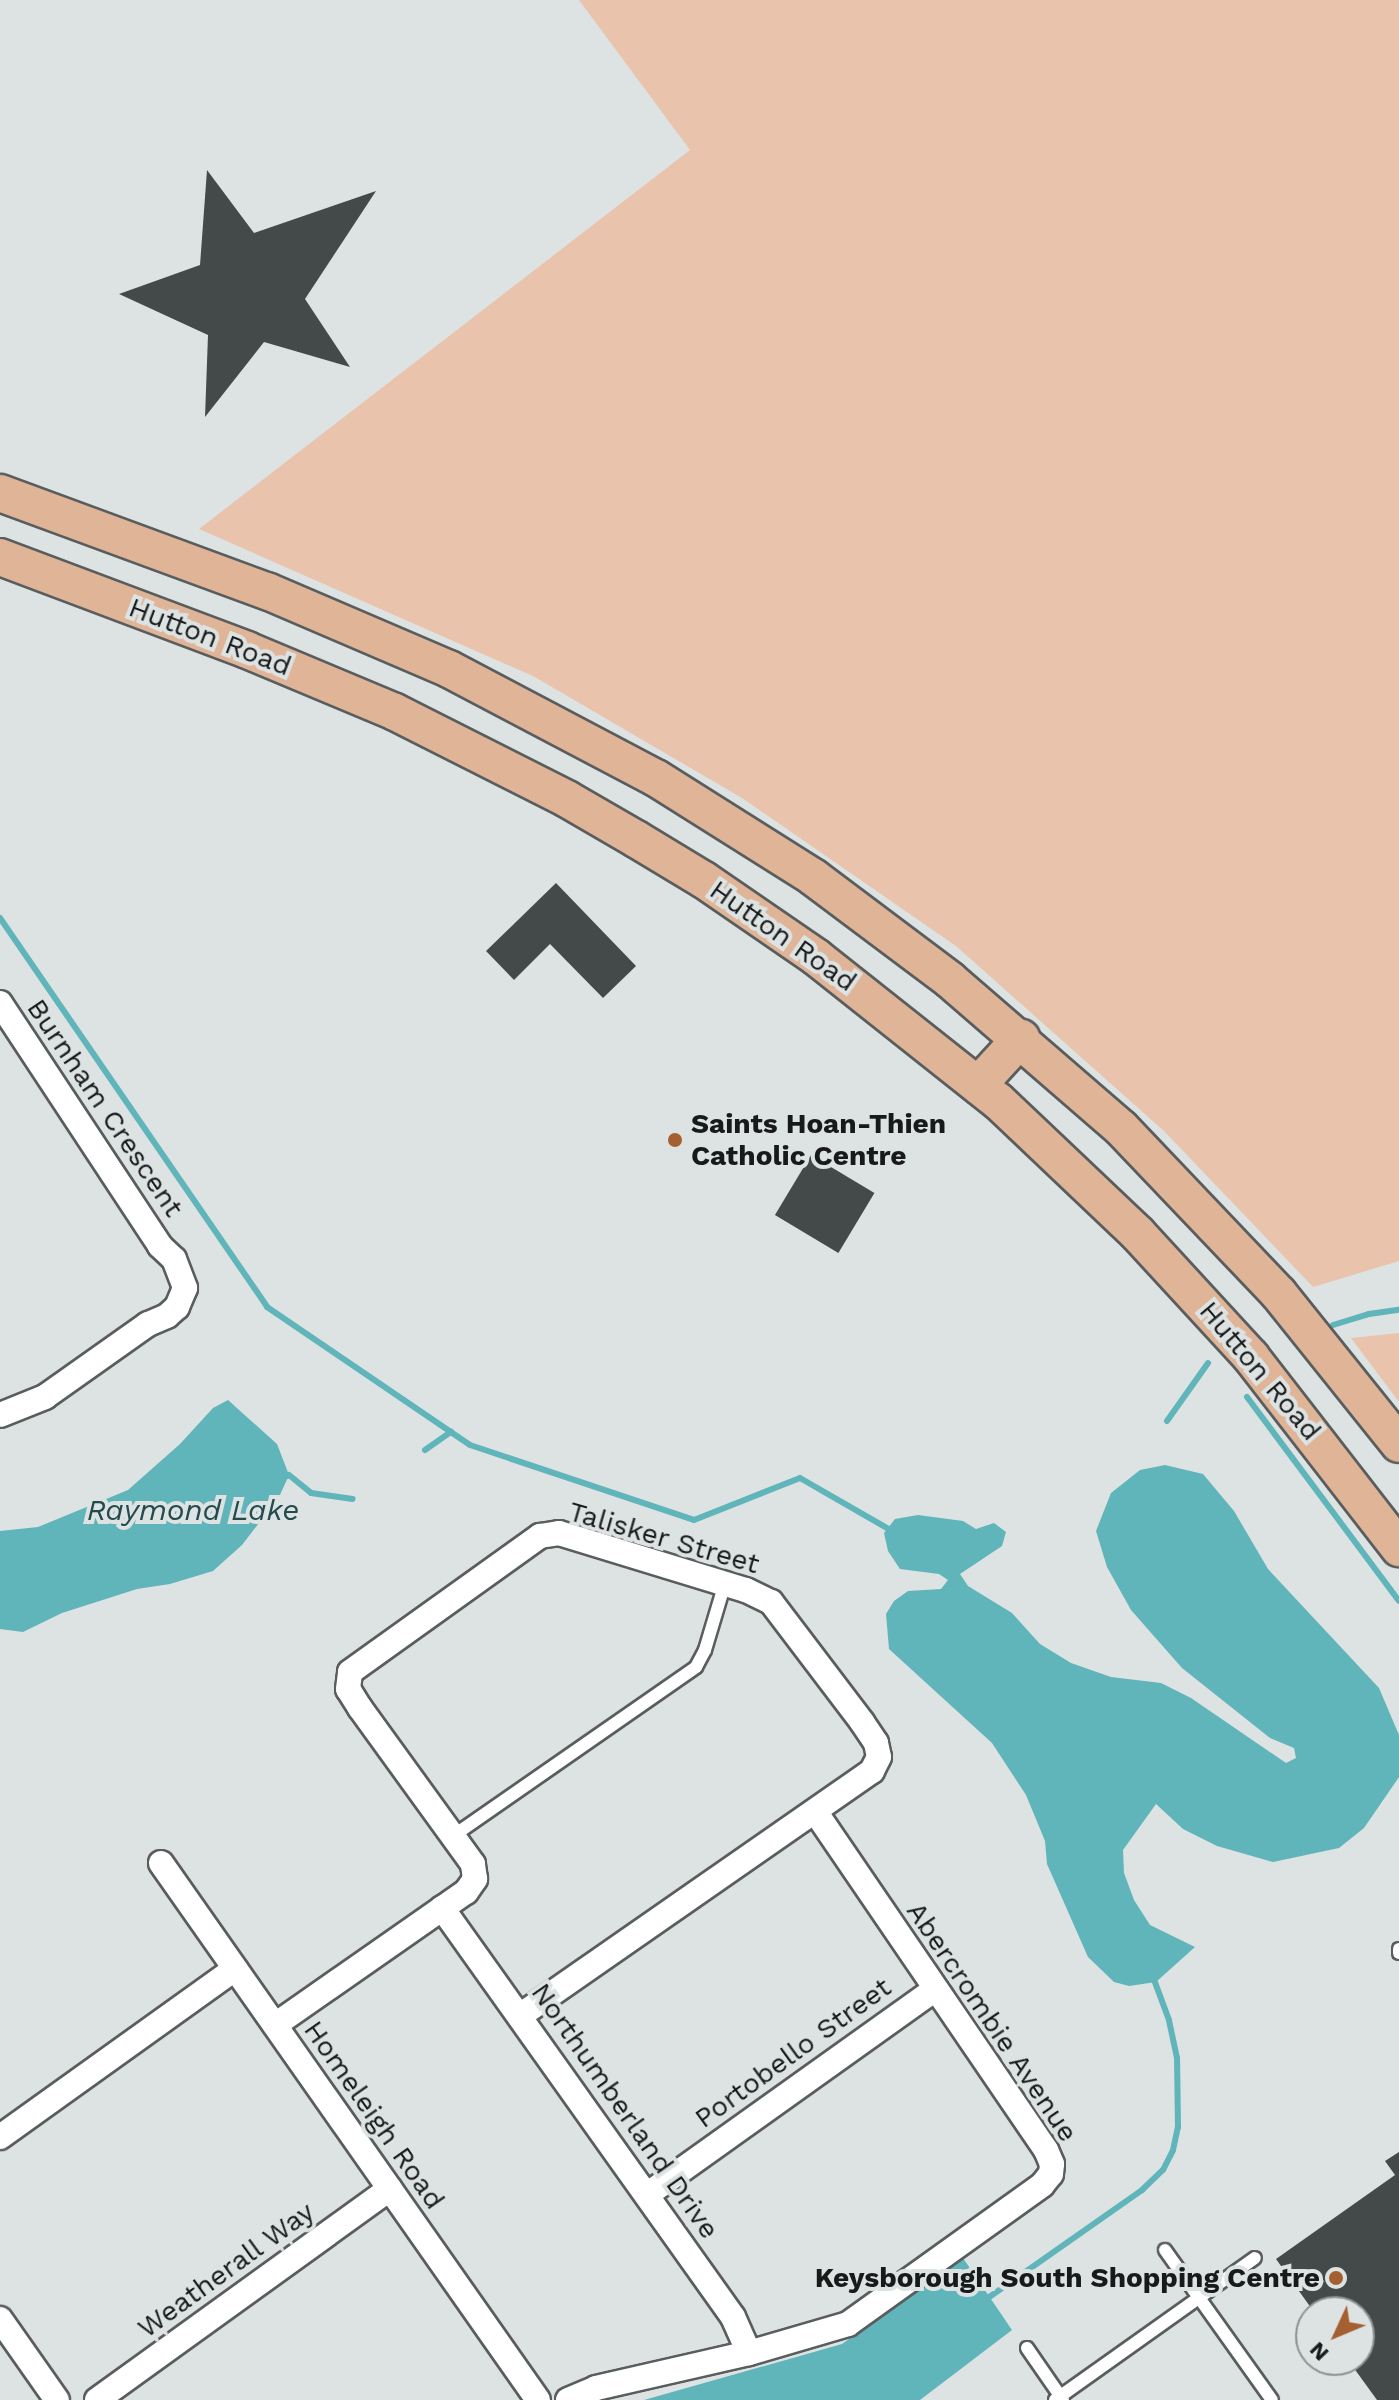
<!DOCTYPE html>
<html>
<head>
<meta charset="utf-8">
<style>
  body { margin:0 }
  #map { position:relative; width:1399px; height:2400px; overflow:hidden; background:#dde2e3; font-family:"Work Sans",sans-serif }
  div>[style] { position:absolute }
  [style*='--x'] { left:calc(var(--x)*1px); top:calc(var(--y)*1px); width:calc(var(--w)*1px); rotate:calc(var(--a)*1deg) }
  .green>* { inset:0; background:#eac3ac }
  .water>* { inset:0; background:#5fb5ba }
  .stream>* { height:6px; margin:-3px; padding:0 3px; transform-origin:3px; border-radius:3px; background:#5fb5ba }
  .building>* { inset:0; background:#444949; transform-origin:0 0 }
  .roads { filter:drop-shadow(2px 0 #595d5e) drop-shadow(-2px 0 #595d5e) drop-shadow(0 2px #595d5e) drop-shadow(0 -2px #595d5e) }
  .lane>* { height:12px; margin:-6px; padding:0 6px; transform-origin:6px; border-radius:6px; background:#fff }
  .street>* { height:24px; margin:-12px; padding:0 12px; transform-origin:12px; border-radius:12px; background:#fff }
  .primary>* { height:36px; margin:-18px; padding:0 18px; transform-origin:18px; border-radius:18px; background:#dfb497 }
  .dots>* { width:22px; height:22px; translate:-50% -50%; box-sizing:border-box; border:4px solid #dde2e3; border-radius:50% }
  span { translate:-50% -50%; white-space:nowrap; text-align:center; line-height:1.15; -webkit-text-stroke:8px #dde2e3; paint-order:stroke }
  .street-label { font-size:28px; color:#181a1a }
  .poi-label { font-size:28px; color:#181a1a; font-weight:700 }
  .left { translate:0 -50%; text-align:left }
  .right { translate:-100% -50%; text-align:right }
  .water-label { font-size:30px; color:#234b4e; font-style:italic }
  .north { position:absolute; left:1295px; top:2296px; width:80px; height:80px; box-sizing:border-box; background:#dde2e3; border:2px solid #8e9293; border-radius:50%; rotate:226deg; font-size:22px; font-weight:700; line-height:32px; text-align:center; color:#181a1a }
  .north::after { content:''; display:block; margin:auto; width:28px; height:36px; background:#a46031; clip-path:polygon(50% 0,100% 100%,50% 72%,0 100%) }
</style>
</head>
<body>
<div id="map">
  <div class="green">
    <i style="clip-path:polygon(579px 0,1399px 0,1399px 1261px,1313px 1287px,1164px 1131px,956px 946px,742px 798px,533px 676px,199px 529px,690px 150px)"></i>
    <i style="clip-path:polygon(1399px 1333px,1399px 1402px,1351px 1338px)"></i>
  </div>
  <div class="water">
    <i style="clip-path:polygon(228px 1400px,277px 1444px,289px 1475px,279px 1497px,242px 1545px,213px 1571px,170px 1584px,137px 1589px,62px 1613px,23px 1632px,0 1629px,0 1531px,38px 1527px,128px 1490px,180px 1444px,213px 1408px)"></i>
    <i style="clip-path:polygon(1165px 1465px,1203px 1474px,1234px 1511px,1268px 1569px,1379px 1688px,1399px 1735px,1399px 1777px,1364px 1828px,1339px 1848px,1273px 1862px,1217px 1846px,1183px 1829px,1156px 1804px,1123px 1850px,1124px 1873px,1134px 1900px,1150px 1925px,1195px 1947px,1156px 1982px,1129px 1986px,1114px 1982px,1088px 1957px,1047px 1864px,1045px 1841px,1026px 1795px,992px 1743px,889px 1649px,886px 1614px,894px 1601px,908px 1591px,941px 1589px,948px 1580px,939px 1574px,900px 1569px,888px 1551px,884px 1533px,895px 1519px,918px 1515px,963px 1521px,976px 1529px,994px 1523px,1006px 1532px,1002px 1546px,960px 1574px,968px 1586px,1012px 1613px,1040px 1644px,1071px 1663px,1111px 1677px,1161px 1683px,1191px 1698px,1286px 1763px,1296px 1758px,1294px 1748px,1270px 1738px,1182px 1668px,1131px 1610px,1107px 1567px,1096px 1531px,1111px 1493px,1140px 1470px)"></i>
    <i style="clip-path:polygon(963px 2258px,1012px 2330px,920px 2400px,644px 2400px,842px 2344px)"></i>
  </div>
  <div class="stream">
    <i style="--x:0;--y:918;--w:472;--a:55.5"></i>
    <i style="--x:267;--y:1307;--w:245;--a:34.2"></i>
    <i style="--x:470;--y:1445;--w:236;--a:18.5"></i>
    <i style="--x:694;--y:1520;--w:114;--a:-21.6"></i>
    <i style="--x:800;--y:1478;--w:108;--a:29.9"></i>
    <i style="--x:1333;--y:1325;--w:38;--a:-17"></i>
    <i style="--x:1369;--y:1314;--w:30;--a:-8"></i>
    <i style="--x:1247;--y:1397;--w:254;--a:53.3"></i>
    <i style="--x:1167;--y:1421;--w:71;--a:-54.7"></i>
    <i style="--x:425;--y:1450;--w:32;--a:-35"></i>
    <i style="--x:285;--y:1477;--w:4;--a:-27"></i>
    <i style="--x:289;--y:1475;--w:28;--a:39"></i>
    <i style="--x:311;--y:1493;--w:42;--a:8.1"></i>
    <i style="--x:985;--y:2300;--w:192;--a:-35"></i>
    <i style="--x:1142;--y:2190;--w:29;--a:-44"></i>
    <i style="--x:1163;--y:2170;--w:22;--a:-63"></i>
    <i style="--x:1173;--y:2150;--w:24;--a:-78"></i>
    <i style="--x:1178;--y:2127;--w:69;--a:-90.8"></i>
    <i style="--x:1177;--y:2058;--w:39;--a:-102"></i>
    <i style="--x:1169;--y:2020;--w:46;--a:-110.4"></i>
  </div>
  <div class="building">
    <i style="clip-path:polygon(207px 170px,254px 233px,376px 191px,305px 299px,350px 367px,264px 342px,205px 417px,208px 335px,119px 294px,200px 265px)"></i>
    <i style="clip-path:polygon(556px 883px,636px 966px,603px 998px,550px 944px,514px 980px,486px 951px)"></i>
    <i style="left:811px;top:1155px;width:74px;height:70px;rotate:31deg"></i>
    <i style="clip-path:polygon(1399px 2152px,1399px 2400px,1377px 2400px,1348px 2360px,1359px 2360px,1359px 2312px,1314px 2312px,1276px 2259px,1395px 2175px,1385px 2161px)"></i>
  </div>
  <div class="roads">
    <div class="lane">
      <i style="--x:453;--y:1836;--w:296;--a:-34.8"></i>
      <i style="--x:696;--y:1667;--w:19;--a:-62"></i>
      <i style="--x:705;--y:1650;--w:70;--a:-73.4"></i>
      <i style="--x:1399;--y:1949;--w:4;--a:90"></i>
      <i style="--x:1165;--y:2250;--w:184;--a:54.5"></i>
      <i style="--x:1027;--y:2348;--w:63;--a:55.3"></i>
      <i style="--x:1055;--y:2400;--w:245;--a:-35.4"></i>
    </div>
    <div class="street">
      <i style="--x:0;--y:1003;--w:291;--a:56.6"></i>
      <i style="--x:160;--y:1246;--w:19;--a:43"></i>
      <i style="--x:174;--y:1259;--w:31;--a:69"></i>
      <i style="--x:185;--y:1288;--w:21;--a:113"></i>
      <i style="--x:177;--y:1307;--w:13;--a:138"></i>
      <i style="--x:167;--y:1316;--w:21;--a:157"></i>
      <i style="--x:148;--y:1324;--w:126;--a:144.7"></i>
      <i style="--x:45;--y:1397;--w:48;--a:158.2"></i>
      <i style="--x:161;--y:1863;--w:656;--a:54.93"></i>
      <i style="--x:442;--y:1908;--w:502;--a:54.57"></i>
      <i style="--x:733;--y:2317;--w:39;--a:66"></i>
      <i style="--x:275;--y:2025;--w:233;--a:-34.9"></i>
      <i style="--x:466;--y:1892;--w:16;--a:-55"></i>
      <i style="--x:475;--y:1879;--w:15;--a:-98"></i>
      <i style="--x:473;--y:1864;--w:193;--a:-125.9"></i>
      <i style="--x:360;--y:1708;--w:22;--a:-122"></i>
      <i style="--x:348;--y:1689;--w:17;--a:-83"></i>
      <i style="--x:350;--y:1672;--w:234;--a:-35.6"></i>
      <i style="--x:540;--y:1536;--w:19;--a:-9"></i>
      <i style="--x:559;--y:1533;--w:195;--a:17"></i>
      <i style="--x:746;--y:1590;--w:28;--a:26"></i>
      <i style="--x:771;--y:1602;--w:151;--a:52.8"></i>
      <i style="--x:862;--y:1722;--w:25;--a:56"></i>
      <i style="--x:876;--y:1743;--w:14;--a:78"></i>
      <i style="--x:879;--y:1757;--w:16;--a:117"></i>
      <i style="--x:872;--y:1771;--w:427;--a:145.2"></i>
      <i style="--x:0;--y:2137;--w:289;--a:-35.6"></i>
      <i style="--x:648;--y:2194;--w:353;--a:-35.5"></i>
      <i style="--x:0;--y:2319;--w:99;--a:54.9"></i>
      <i style="--x:97;--y:2400;--w:361;--a:-35.8"></i>
      <i style="--x:568;--y:2400;--w:30;--a:-23"></i>
      <i style="--x:596;--y:2388;--w:157;--a:-12.9"></i>
      <i style="--x:749;--y:2353;--w:103;--a:-16.3"></i>
      <i style="--x:848;--y:2324;--w:239;--a:-35.6"></i>
      <i style="--x:1042;--y:2185;--w:14;--a:-51"></i>
      <i style="--x:1051;--y:2174;--w:10;--a:-84"></i>
      <i style="--x:1052;--y:2164;--w:15;--a:-113"></i>
      <i style="--x:1046;--y:2150;--w:410;--a:-124.3"></i>
    </div>
    <div class="primary">
      <i style="--x:0;--y:493;--w:284;--a:20.2"></i>
      <i style="--x:267;--y:591;--w:198;--a:23.2"></i>
      <i style="--x:449;--y:669;--w:234;--a:27.8"></i>
      <i style="--x:656;--y:778;--w:186;--a:32.2"></i>
      <i style="--x:813;--y:877;--w:171;--a:36.9"></i>
      <i style="--x:950;--y:980;--w:226;--a:40.9"></i>
      <i style="--x:1121;--y:1128;--w:229;--a:46.4"></i>
      <i style="--x:1279;--y:1294;--w:192;--a:51.3"></i>
      <i style="--x:0;--y:557;--w:264;--a:20.6"></i>
      <i style="--x:247;--y:650;--w:160;--a:22.7"></i>
      <i style="--x:395;--y:712;--w:193;--a:26.8"></i>
      <i style="--x:567;--y:799;--w:80;--a:30.1"></i>
      <i style="--x:636;--y:839;--w:79;--a:31.1"></i>
      <i style="--x:704;--y:880;--w:136;--a:34.5"></i>
      <i style="--x:816;--y:957;--w:232;--a:38.4"></i>
      <i style="--x:998;--y:1101;--w:193;--a:43.5"></i>
      <i style="--x:1138;--y:1234;--w:167;--a:47.4"></i>
      <i style="--x:1251;--y:1357;--w:242;--a:52.2"></i>
      <i style="--x:978;--y:1085;--w:64;--a:-47.5"></i>
    </div>
  </div>
  <div class="dots">
    <i style="left:675px;top:1140px;background:#a46031"></i>
    <i style="left:1336px;top:2278px;background:#a46031"></i>
  </div>
  <div class="street-label">
    <span style="left:210px;top:637px;rotate:21deg">Hutton Road</span>
    <span style="left:783px;top:936px;rotate:35deg">Hutton Road</span>
    <span style="left:105px;top:1108px;rotate:56deg">Burnham Crescent</span>
    <span style="left:1260px;top:1371px;rotate:50deg">Hutton Road</span>
    <span style="left:664px;top:1538px;rotate:16deg">Talisker Street</span>
    <span style="left:992px;top:2022px;rotate:56deg">Abercrombie Avenue</span>
    <span style="left:793px;top:2053px;rotate:-36deg">Portobello Street</span>
    <span style="left:625px;top:2111px;rotate:55deg">Northumberland Drive</span>
    <span style="left:374px;top:2115px;rotate:55deg">Homeleigh Road</span>
    <span style="left:226px;top:2270px;rotate:-36deg">Weatherall Way</span>
  </div>
  <div class="poi-label">
    <span class="left" style="left:691px;top:1140px">Saints Hoan-Thien<br>Catholic Centre</span>
    <span class="right" style="left:1320px;top:2278px">Keysborough South Shopping Centre</span>
  </div>
  <div class="water-label">
    <span style="left:193px;top:1510px">Raymond Lake</span>
  </div>
  <div class="north">N</div>
</div>
</body>
</html>
